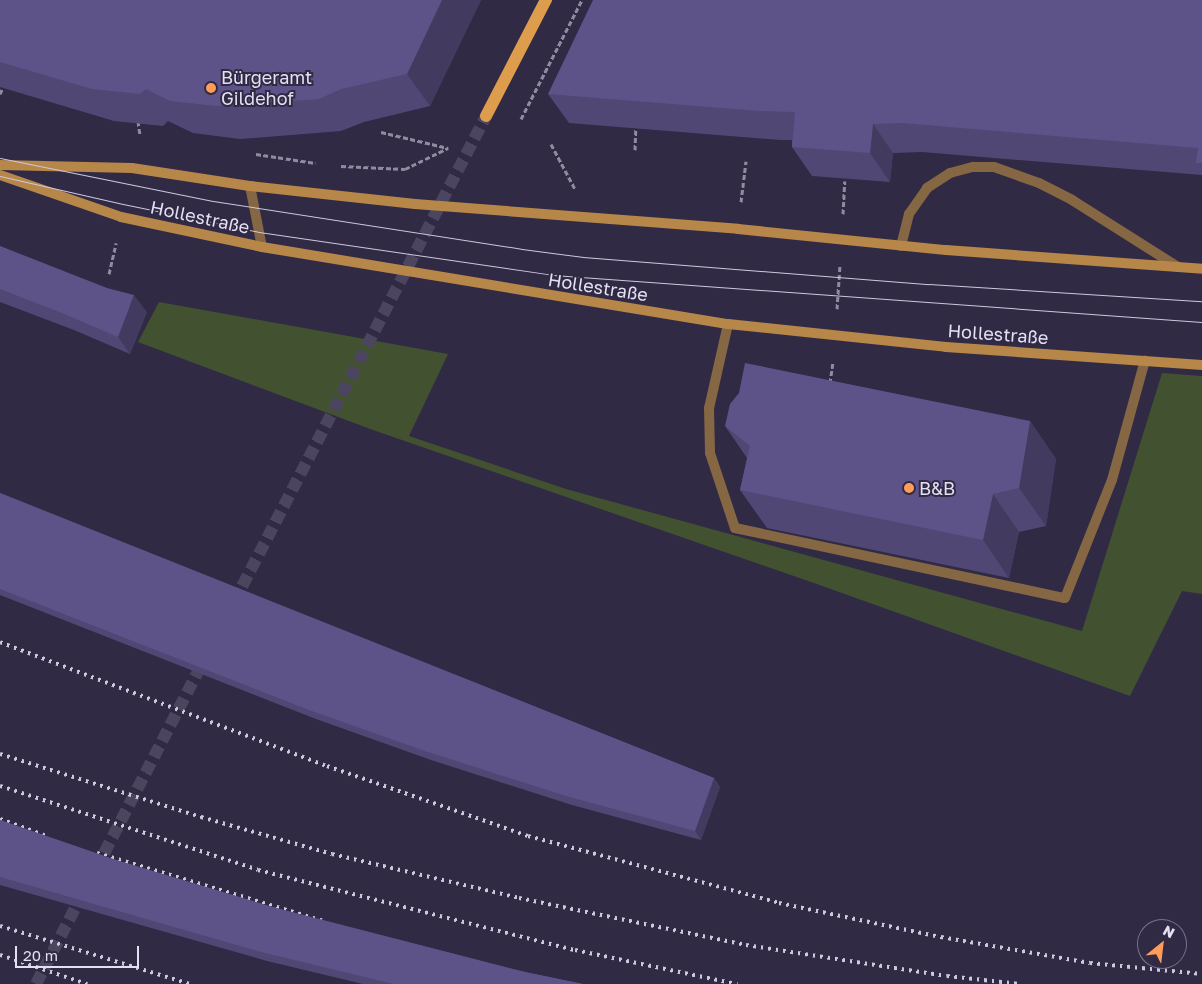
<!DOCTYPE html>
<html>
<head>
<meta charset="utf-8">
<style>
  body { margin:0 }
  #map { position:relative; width:1202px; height:984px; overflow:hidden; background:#302a45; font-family:"Golos Text",sans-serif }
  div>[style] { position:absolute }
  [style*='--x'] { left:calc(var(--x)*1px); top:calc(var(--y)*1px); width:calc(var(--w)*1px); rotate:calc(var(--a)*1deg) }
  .green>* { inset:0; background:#425230 }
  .primary-tunnel>* { height:12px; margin-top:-6px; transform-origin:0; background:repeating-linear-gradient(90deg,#4b455f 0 12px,transparent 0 18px) }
  .path>* { height:3px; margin-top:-1.5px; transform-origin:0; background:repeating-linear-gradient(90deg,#908ba1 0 5px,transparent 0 7.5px) }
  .service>* { height:10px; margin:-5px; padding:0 5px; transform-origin:5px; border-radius:5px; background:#866743 }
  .secondary>* { height:10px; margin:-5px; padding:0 5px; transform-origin:5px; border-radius:5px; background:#b78649 }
  .primary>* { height:12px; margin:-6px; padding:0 6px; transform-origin:6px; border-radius:6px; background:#dd9d4c }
  .tram>* { height:1px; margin:-0.5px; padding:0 0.5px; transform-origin:0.5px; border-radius:0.5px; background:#cdc9dc }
  .rail>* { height:4px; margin-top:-2px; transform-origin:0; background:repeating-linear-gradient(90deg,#cdc9dc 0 2.5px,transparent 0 7.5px) }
  .wall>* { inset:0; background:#514775 }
  .shaded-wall>* { inset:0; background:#423a5f }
  .building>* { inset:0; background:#5e5388 }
  .dots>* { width:14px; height:14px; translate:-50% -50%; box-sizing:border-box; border:2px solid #302a45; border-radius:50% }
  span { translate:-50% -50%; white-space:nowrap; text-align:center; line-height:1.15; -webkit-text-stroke:4px #302a45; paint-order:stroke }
  .poi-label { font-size:18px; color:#e4e0f2 }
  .left { translate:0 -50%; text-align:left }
  .street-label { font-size:18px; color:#e4e0f2 }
  .north { position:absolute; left:1137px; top:919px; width:50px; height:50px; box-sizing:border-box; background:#302a45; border:1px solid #78738a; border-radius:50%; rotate:29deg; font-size:14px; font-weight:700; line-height:20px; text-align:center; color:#e4e0f2 }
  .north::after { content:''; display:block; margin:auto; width:18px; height:22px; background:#fe9c58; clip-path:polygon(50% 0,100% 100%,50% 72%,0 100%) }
  .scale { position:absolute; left:15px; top:946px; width:124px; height:22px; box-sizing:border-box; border:2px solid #e4e0f2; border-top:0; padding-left:6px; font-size:15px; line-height:18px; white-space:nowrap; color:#e4e0f2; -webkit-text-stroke:4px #302a45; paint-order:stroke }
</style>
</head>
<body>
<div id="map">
  <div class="green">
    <i style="clip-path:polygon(159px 302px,448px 354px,409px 436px,566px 489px,1082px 631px,1162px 373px,1202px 376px,1202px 594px,1182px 591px,1130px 696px,814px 583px,373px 430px,138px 342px)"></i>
  </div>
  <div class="primary-tunnel">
    <i style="--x:234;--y:602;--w:547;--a:-62.59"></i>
    <i style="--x:96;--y:869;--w:237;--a:-62.7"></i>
    <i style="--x:36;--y:984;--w:102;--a:-62.7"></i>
  </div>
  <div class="path">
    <i style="--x:0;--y:94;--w:10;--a:-66"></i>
    <i style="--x:521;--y:119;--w:134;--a:-62.9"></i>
    <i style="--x:138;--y:121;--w:14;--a:82"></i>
    <i style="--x:381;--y:132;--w:69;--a:13.4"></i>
    <i style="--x:551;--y:144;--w:51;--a:61.9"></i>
    <i style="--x:635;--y:150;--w:24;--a:-88"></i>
    <i style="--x:256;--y:154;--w:60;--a:8.7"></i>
    <i style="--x:341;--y:166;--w:64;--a:2.7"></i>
    <i style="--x:405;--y:169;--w:48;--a:-26"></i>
    <i style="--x:741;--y:202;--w:41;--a:-83"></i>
    <i style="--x:843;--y:214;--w:33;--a:-87"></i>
    <i style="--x:109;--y:274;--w:32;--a:-77"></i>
    <i style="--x:837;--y:309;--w:44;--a:-86.1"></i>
    <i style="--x:830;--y:383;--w:21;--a:-82"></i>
  </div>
  <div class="service">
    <i style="--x:250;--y:186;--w:62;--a:78.9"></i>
    <i style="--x:901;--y:246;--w:33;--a:-76"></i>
    <i style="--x:909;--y:214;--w:32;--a:-55"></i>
    <i style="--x:927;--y:188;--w:27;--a:-33"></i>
    <i style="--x:950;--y:173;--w:24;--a:-15"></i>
    <i style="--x:973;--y:167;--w:21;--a:0"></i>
    <i style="--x:994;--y:167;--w:48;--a:19.6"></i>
    <i style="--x:1039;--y:183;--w:37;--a:27"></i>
    <i style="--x:1072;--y:200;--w:125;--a:32.3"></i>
    <i style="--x:728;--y:324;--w:86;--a:102.7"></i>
    <i style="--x:709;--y:408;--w:45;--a:88.7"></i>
    <i style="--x:710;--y:453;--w:79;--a:71.6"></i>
    <i style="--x:735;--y:528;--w:337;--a:12"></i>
    <i style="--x:1065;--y:598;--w:127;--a:-68.3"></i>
    <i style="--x:1112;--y:480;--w:124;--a:-74.6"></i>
  </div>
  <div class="secondary">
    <i style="--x:0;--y:165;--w:132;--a:1.3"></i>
    <i style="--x:132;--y:168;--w:119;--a:8.7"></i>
    <i style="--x:250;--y:186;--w:166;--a:6.2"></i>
    <i style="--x:415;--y:204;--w:324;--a:4.4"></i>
    <i style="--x:738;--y:229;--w:209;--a:5.8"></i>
    <i style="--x:946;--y:250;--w:257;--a:4.2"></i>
    <i style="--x:0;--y:175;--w:128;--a:19.1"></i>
    <i style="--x:121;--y:217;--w:144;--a:12"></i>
    <i style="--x:262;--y:247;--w:472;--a:9.4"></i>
    <i style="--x:728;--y:324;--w:219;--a:6"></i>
    <i style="--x:946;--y:347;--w:257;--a:4"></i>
  </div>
  <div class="primary">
    <i style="--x:486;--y:116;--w:131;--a:-62.7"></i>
  </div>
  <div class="tram">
    <i style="--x:0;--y:158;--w:217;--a:11.4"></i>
    <i style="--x:213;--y:201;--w:313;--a:8.8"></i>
    <i style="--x:522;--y:249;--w:62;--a:7.5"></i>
    <i style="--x:583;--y:257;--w:347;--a:4.5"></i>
    <i style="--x:929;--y:284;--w:274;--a:3.6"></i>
    <i style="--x:0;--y:176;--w:126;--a:12.8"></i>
    <i style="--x:123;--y:204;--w:139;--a:11.6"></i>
    <i style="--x:259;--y:232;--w:297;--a:8.3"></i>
    <i style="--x:553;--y:275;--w:651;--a:4.14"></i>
  </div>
  <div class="rail">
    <i style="--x:0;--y:642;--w:350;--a:20.8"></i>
    <i style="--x:327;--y:766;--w:213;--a:19.2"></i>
    <i style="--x:528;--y:836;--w:260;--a:14.9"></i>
    <i style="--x:779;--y:903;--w:166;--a:11.9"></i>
    <i style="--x:941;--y:937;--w:151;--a:9.9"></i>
    <i style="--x:1090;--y:963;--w:113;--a:5.6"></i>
    <i style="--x:0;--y:754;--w:211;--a:17.4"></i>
    <i style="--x:201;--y:817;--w:136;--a:15.8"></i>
    <i style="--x:332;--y:854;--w:192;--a:13.2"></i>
    <i style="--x:519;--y:898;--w:232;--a:11.7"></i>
    <i style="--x:746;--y:945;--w:203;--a:8.8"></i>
    <i style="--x:947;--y:976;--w:72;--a:6.3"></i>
    <i style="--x:0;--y:786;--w:271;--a:18"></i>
    <i style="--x:258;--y:870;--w:327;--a:14.2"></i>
    <i style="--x:575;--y:950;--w:166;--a:11.9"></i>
    <i style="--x:0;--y:819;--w:50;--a:19.9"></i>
    <i style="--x:97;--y:853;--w:237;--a:16.7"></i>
    <i style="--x:0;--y:926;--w:199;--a:17"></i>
    <i style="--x:0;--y:955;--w:92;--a:18.4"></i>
  </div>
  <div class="wall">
    <i style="clip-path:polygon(0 0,481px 0,430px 106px,364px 122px,341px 131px,240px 139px,193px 133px,168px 121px,163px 126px,114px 121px,0 87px)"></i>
    <i style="clip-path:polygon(1202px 0,1202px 175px,922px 152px,893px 153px,890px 182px,812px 176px,792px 147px,792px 140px,780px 140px,569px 123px,548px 94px)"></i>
    <i style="clip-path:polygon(0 246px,147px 312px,130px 354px,74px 330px,0 302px)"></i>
    <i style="clip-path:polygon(1030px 421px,1056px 459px,1046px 526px,1019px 532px,1009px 578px,767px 528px,740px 490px,747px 458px,725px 426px)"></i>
    <i style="clip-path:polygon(0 493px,714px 778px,720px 787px,701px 840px,572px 805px,431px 760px,316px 719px,0 595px)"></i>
    <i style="clip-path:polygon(0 820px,116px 860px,276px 908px,525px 972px,583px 984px,363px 984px,267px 961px,0 885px)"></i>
  </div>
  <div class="shaded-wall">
    <i style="clip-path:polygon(442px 0,481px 0,430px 106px,407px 74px)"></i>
    <i style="clip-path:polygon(873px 124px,893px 153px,890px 182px,870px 153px)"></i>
    <i style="clip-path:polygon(134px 295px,147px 312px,130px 354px,118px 337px)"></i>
    <i style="clip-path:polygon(1030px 421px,1056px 459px,1046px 526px,1019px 488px)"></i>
    <i style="clip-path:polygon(993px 494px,1019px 532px,1009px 578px,983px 540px)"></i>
    <i style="clip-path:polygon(714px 778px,720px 787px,701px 840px,695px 831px)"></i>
  </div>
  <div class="building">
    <i style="clip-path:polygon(0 0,442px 0,407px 74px,341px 89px,319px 99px,217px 106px,170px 101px,146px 89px,140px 94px,92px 89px,0 62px)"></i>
    <i style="clip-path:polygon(593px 0,1202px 0,1202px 163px,1196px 163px,1198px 148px,902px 123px,873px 124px,870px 153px,792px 147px,795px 112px,759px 111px,548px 94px)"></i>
    <i style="clip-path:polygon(0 246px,107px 288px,134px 295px,118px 337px,62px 313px,0 289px)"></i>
    <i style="clip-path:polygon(745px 363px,1030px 421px,1019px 488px,993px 494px,983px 540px,740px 490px,750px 446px,725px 426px,730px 404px,739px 393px)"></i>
    <i style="clip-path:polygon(0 493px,714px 778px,695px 831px,566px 796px,425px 751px,309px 710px,0 589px)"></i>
    <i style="clip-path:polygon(0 820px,116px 860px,276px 908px,525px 972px,583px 984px,394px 984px,261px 952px,0 877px)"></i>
  </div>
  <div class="dots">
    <i style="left:211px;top:88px;background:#fe9c58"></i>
    <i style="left:909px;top:488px;background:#fe9c58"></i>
  </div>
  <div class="poi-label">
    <span class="left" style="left:221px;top:88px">Bürgeramt<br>Gildehof</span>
    <span class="left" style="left:919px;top:488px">B&amp;B</span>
  </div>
  <div class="street-label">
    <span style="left:200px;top:217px;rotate:12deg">Hollestraße</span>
    <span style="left:598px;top:287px;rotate:9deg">Hollestraße</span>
    <span style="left:998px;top:334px;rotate:4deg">Hollestraße</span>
  </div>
  <div class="north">N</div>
  <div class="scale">20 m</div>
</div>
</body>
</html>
